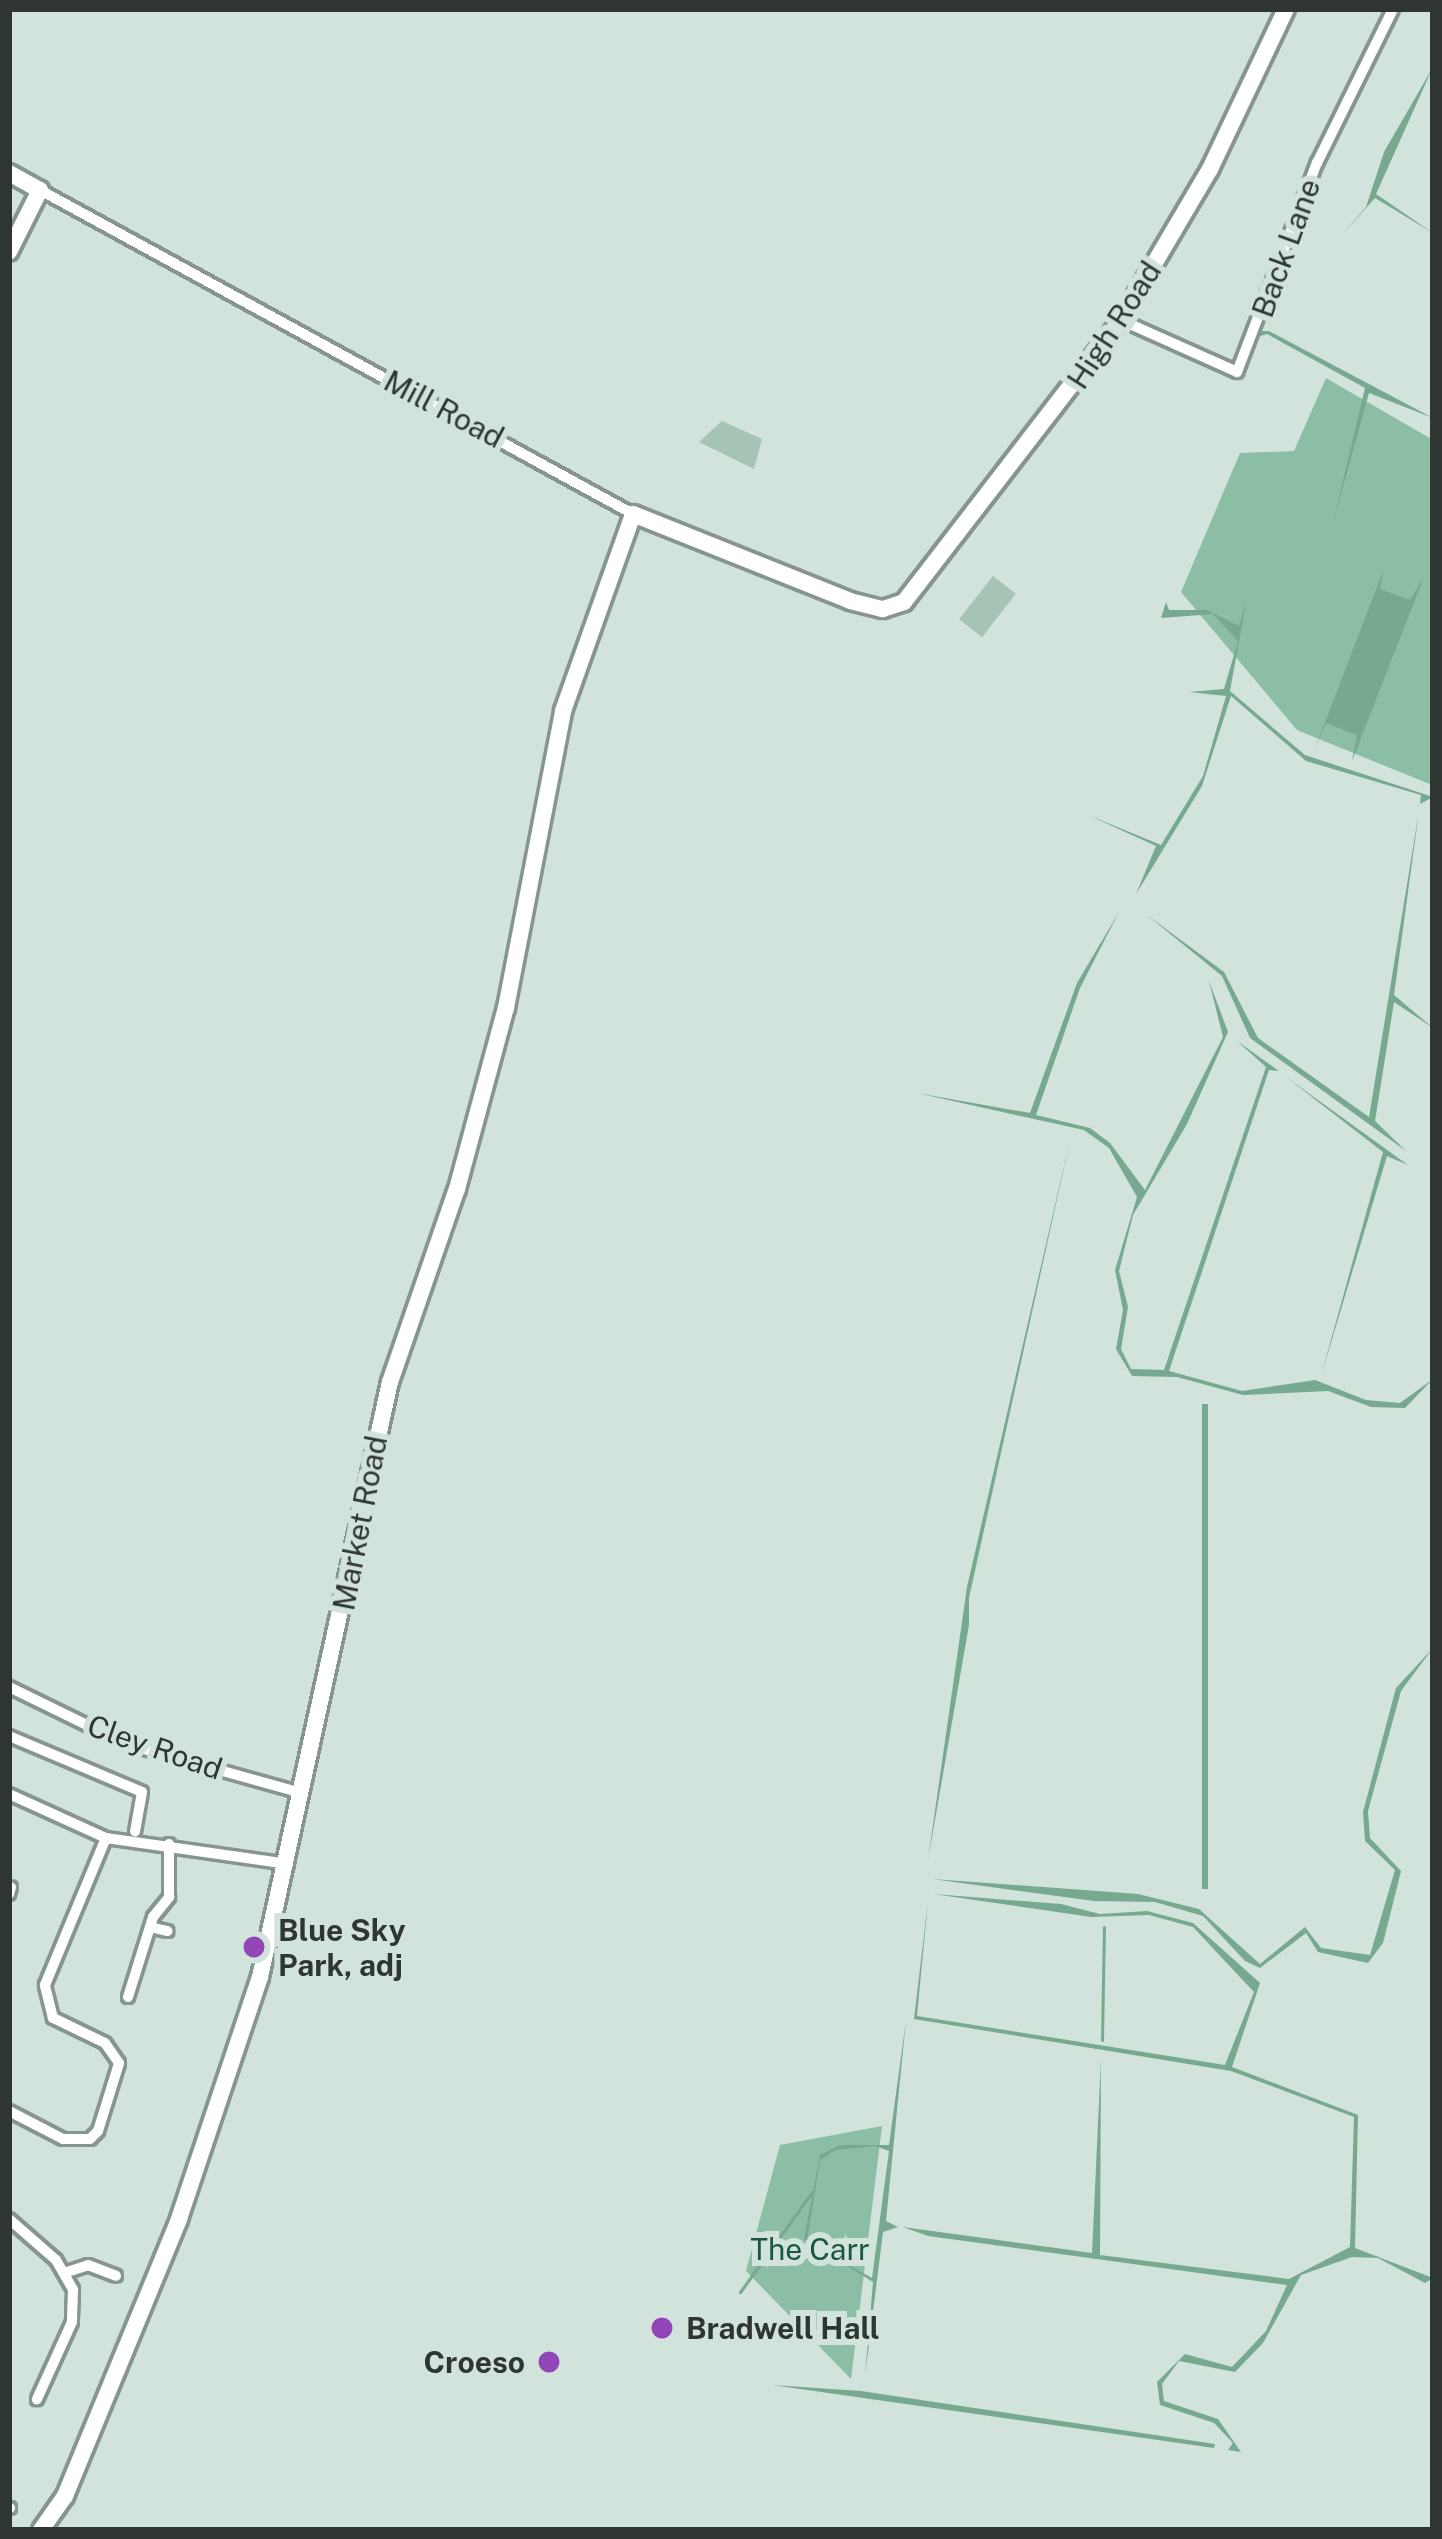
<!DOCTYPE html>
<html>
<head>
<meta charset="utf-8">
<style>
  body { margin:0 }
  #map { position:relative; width:1442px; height:2539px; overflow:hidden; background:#d1e3da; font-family:"Public Sans",sans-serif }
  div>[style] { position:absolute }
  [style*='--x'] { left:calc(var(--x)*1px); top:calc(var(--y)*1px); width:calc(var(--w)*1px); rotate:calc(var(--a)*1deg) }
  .green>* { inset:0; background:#a6c4b5; transform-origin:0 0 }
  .forest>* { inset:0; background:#8bbea5 }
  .water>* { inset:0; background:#77a991; transform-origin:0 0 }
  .stream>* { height:3px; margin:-1.5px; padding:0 1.5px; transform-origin:1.5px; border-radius:1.5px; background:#77a991 }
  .roads { filter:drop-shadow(3px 0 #86968e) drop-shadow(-3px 0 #86968e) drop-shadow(0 3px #86968e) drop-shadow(0 -3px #86968e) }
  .street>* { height:10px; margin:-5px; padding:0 5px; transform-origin:5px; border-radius:5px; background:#fff }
  .secondary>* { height:16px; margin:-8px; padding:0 8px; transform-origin:8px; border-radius:8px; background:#fff }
  .dots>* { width:33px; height:33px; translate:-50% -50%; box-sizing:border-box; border:6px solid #d1e3da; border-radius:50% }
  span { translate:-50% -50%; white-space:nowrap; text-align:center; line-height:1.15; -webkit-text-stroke:12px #d1e3da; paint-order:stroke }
  .street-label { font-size:30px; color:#2f3632 }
  .poi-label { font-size:30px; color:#2f3632; font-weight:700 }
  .left { translate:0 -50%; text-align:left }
  .right { translate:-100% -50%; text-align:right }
  .park-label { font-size:30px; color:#19573f }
  .frame { position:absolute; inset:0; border:12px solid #2f3632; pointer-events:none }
</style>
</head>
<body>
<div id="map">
  <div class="green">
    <i style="clip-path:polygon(722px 421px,762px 439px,754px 469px,699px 442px)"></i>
    <i style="left:993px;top:576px;width:29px;height:55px;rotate:38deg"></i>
  </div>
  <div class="forest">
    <i style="clip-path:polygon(1326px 378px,1433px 440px,1432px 785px,1297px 730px,1181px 592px,1240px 453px,1294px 451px)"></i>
    <i style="clip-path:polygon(882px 2126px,851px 2379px,746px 2271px,780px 2145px)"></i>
  </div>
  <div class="water">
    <i style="clip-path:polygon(1433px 67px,1376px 194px,1433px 233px,1375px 198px,1341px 236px,1366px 207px,1384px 152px)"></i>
    <i style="clip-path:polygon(1260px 331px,1269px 331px,1433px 418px,1369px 393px,1333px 523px,1365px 388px,1267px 334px,1257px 337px)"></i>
    <i style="clip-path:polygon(1383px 571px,1380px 589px,1410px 600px,1424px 577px,1352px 761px,1357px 735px,1326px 723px,1314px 751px)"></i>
    <i style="clip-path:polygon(1166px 602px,1169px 610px,1207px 610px,1239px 626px,1246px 603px,1230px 691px,1305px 755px,1433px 797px,1420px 804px,1421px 795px,1306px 761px,1231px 696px,1202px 786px,1136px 894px,1156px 846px,1088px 815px,1161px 845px,1203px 776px,1226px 696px,1189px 692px,1224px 689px,1238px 641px,1213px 614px,1161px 618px)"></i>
    <i style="clip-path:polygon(1419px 811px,1394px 995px,1433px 1028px,1394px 1002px,1375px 1121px,1406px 1151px,1250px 1038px,1222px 976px,1147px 915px,1224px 972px,1258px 1038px,1369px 1117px)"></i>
    <i style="clip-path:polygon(1119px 912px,1080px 988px,1036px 1115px,1090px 1128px,1110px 1143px,1145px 1190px,1223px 1037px,1209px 981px,1228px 1032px,1187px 1124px,1133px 1215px,1119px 1271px,1128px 1307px,1121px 1349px,1131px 1369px,1164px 1370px,1266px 1067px,1237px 1041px,1279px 1071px,1269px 1070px,1169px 1371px,1242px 1391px,1315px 1380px,1366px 1400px,1400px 1403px,1433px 1379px,1405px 1408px,1371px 1407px,1328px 1391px,1243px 1395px,1177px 1377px,1132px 1376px,1116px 1349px,1123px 1310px,1115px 1270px,1137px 1197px,1109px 1148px,1084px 1130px,917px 1093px,1030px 1113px,1077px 983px)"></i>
    <i style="clip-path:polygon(1286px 1077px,1408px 1165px,1387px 1156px,1321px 1376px,1383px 1152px)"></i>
    <i style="clip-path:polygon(1070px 1140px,969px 1598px,969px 1625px,928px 1860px,967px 1587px)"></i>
    <i style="left:1202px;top:1404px;width:6px;height:485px"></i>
    <i style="clip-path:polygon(1433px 1648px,1401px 1691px,1368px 1811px,1370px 1838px,1401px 1871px,1383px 1943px,1368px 1963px,1318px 1952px,1306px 1933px,1260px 1968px,1245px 1961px,1203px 1916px,1155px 1902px,1094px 1901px,932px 1879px,1138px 1894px,1199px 1909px,1260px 1964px,1305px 1927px,1321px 1948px,1370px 1955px,1395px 1870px,1365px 1841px,1363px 1812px,1396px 1688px)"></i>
    <i style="clip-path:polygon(933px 1894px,1061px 1904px,1100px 1914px,1147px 1911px,1193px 1923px,1260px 1983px,1232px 2067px,1358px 2115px,1355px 2248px,1433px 2278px,1425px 2283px,1378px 2258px,1352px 2257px,1301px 2275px,1263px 2343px,1235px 2372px,1179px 2361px,1162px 2384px,1164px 2401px,1218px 2419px,1241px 2452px,1228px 2450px,1233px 2443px,1214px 2423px,1160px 2405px,1157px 2382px,1185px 2354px,1232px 2367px,1266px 2331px,1287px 2285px,928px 2236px,903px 2227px,1092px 2253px,1101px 2059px,1100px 2255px,1289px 2279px,1350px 2247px,1354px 2117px,1231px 2071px,914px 2019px,928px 1901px,917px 2016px,1225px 2065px,1254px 1992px,1193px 1927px,1149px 1915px,1091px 1917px)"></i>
    <i style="clip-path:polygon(evenodd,906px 2020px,886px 2221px,898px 2227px,883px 2232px,865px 2376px,873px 2282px,804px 2239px,820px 2155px,840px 2145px,889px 2145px,906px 2020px,875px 2146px,889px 2151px,872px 2278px,807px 2241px,820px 2160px,835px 2150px,875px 2146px)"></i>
    <i style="clip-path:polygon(772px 2385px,861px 2391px,1215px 2444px,1214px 2448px)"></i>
  </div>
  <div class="stream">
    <i style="--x:1102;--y:2040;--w:113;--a:-89"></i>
    <i style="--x:740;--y:2292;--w:123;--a:-54.2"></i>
  </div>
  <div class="roads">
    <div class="street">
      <i style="--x:40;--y:190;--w:676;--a:28.65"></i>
      <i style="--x:1121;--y:320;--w:127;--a:24.1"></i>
      <i style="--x:1237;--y:372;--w:224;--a:-69.1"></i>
      <i style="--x:1317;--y:163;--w:172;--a:-63.7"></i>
      <i style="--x:9;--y:1687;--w:130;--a:26"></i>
      <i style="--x:126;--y:1744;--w:183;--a:15.6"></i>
      <i style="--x:9;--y:1736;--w:144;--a:22.8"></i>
      <i style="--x:142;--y:1792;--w:40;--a:100"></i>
      <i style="--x:9;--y:1794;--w:107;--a:24.4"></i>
      <i style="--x:106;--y:1838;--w:184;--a:8.1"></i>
      <i style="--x:9;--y:1894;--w:7;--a:-74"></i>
      <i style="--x:150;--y:1927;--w:18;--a:13"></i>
      <i style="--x:128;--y:1997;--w:84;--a:-72.6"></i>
      <i style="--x:153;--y:1917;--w:26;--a:-51"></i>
      <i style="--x:169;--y:1897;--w:53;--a:-90"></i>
      <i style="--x:9;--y:2111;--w:61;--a:27.4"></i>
      <i style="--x:63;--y:2139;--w:27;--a:0"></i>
      <i style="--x:90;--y:2139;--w:11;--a:-45"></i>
      <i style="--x:98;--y:2131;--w:71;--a:-72.8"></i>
      <i style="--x:119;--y:2063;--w:24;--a:-125"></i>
      <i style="--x:105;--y:2043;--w:58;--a:-154.3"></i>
      <i style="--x:53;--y:2018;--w:34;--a:-104"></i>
      <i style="--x:45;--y:1985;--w:159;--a:-67.5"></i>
      <i style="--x:9;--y:2219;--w:62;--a:41.1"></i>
      <i style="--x:56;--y:2260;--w:34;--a:60"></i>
      <i style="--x:73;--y:2290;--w:32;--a:92"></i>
      <i style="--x:72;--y:2322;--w:85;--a:114.4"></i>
      <i style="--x:67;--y:2272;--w:22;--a:-18"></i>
      <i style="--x:88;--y:2265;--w:30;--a:21"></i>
      <i style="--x:9;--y:2508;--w:1;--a:0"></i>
    </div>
    <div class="secondary">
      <i style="--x:9;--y:173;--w:35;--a:29"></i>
      <i style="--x:40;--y:190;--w:69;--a:116.6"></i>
      <i style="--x:41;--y:2530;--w:42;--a:-54.8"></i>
      <i style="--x:65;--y:2496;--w:300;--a:-67.6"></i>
      <i style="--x:179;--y:2219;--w:255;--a:-71.5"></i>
      <i style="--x:260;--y:1977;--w:609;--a:-77.68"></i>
      <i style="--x:390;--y:1382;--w:204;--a:-70.9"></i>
      <i style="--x:457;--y:1189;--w:188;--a:-74.9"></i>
      <i style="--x:506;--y:1008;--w:302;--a:-79.1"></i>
      <i style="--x:563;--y:711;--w:209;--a:-70.4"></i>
      <i style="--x:633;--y:514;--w:234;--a:21.8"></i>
      <i style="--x:850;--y:601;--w:34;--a:14"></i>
      <i style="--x:883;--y:609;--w:22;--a:-18"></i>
      <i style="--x:904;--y:602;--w:356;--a:-52.4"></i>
      <i style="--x:1121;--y:320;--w:175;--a:-59.5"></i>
      <i style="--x:1210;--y:169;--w:177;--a:-64.6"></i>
    </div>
  </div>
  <div class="dots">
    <i style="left:254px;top:1947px;background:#9245b6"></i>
    <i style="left:662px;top:2328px;background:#9245b6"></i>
    <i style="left:549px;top:2362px;background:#9245b6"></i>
  </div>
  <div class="street-label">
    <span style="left:1286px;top:248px;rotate:-70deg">Back Lane</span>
    <span style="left:1114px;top:325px;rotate:-57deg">High Road</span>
    <span style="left:444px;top:409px;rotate:28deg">Mill Road</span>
    <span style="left:360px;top:1523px;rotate:-79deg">Market Road</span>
    <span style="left:155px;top:1747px;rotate:19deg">Cley Road</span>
  </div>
  <div class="poi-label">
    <span class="left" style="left:278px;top:1947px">Blue Sky<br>Park, adj</span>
    <span class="left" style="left:686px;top:2328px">Bradwell Hall</span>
    <span class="right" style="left:525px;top:2362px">Croeso</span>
  </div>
  <div class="park-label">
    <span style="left:810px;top:2249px">The Carr</span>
  </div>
  <div class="frame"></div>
</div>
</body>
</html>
